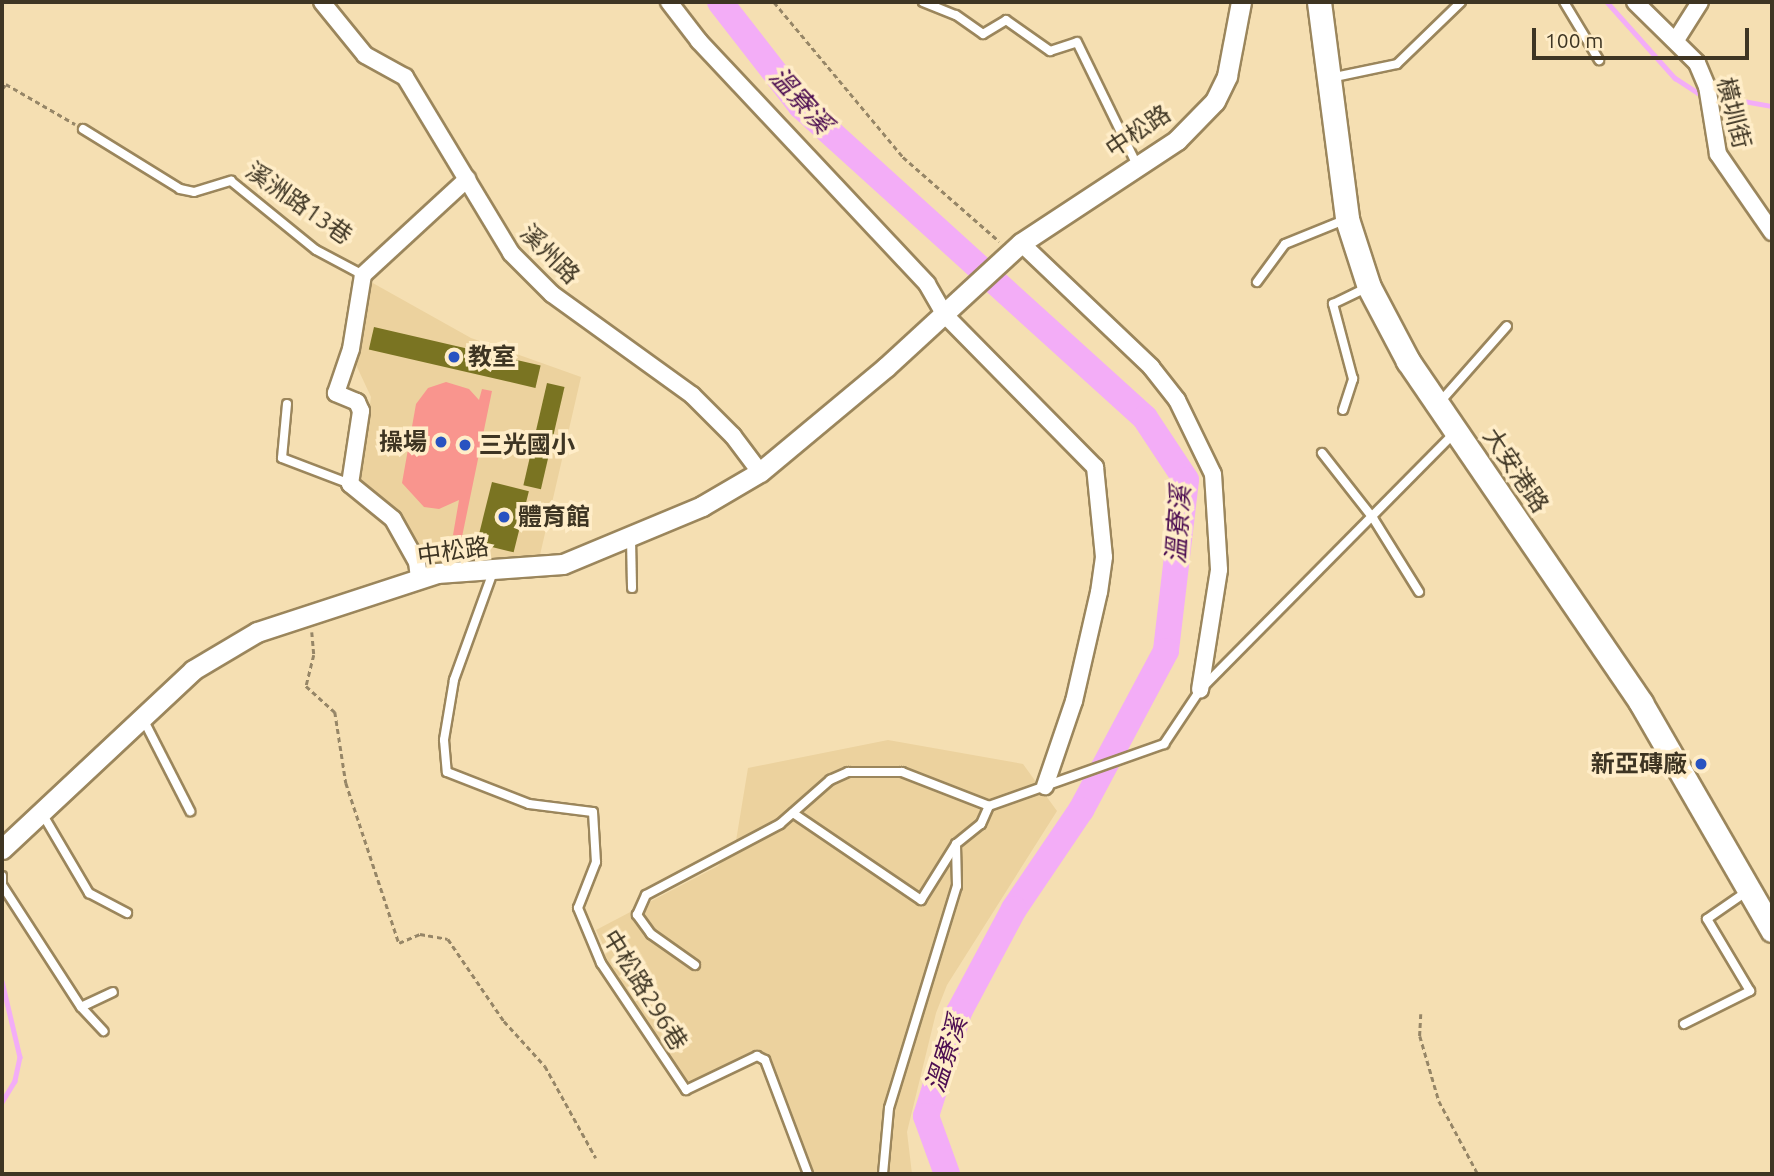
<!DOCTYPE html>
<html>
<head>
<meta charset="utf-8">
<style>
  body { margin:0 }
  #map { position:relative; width:1774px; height:1176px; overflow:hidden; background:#f5dfb2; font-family:Ubuntu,"Noto Sans TC",sans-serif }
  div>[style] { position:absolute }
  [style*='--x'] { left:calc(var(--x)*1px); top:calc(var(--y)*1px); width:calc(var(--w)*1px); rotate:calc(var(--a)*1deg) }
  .built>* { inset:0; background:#ecd29e }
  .green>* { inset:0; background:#f9958e }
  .stream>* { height:4.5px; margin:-2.25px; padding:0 2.25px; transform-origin:2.25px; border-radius:2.25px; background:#f3adf7 }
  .river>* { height:26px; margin:-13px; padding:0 13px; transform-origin:13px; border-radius:13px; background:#f3adf7 }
  .building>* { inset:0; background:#7a7422; transform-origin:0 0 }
  .path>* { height:2.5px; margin-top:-1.25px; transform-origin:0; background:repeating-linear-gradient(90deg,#968667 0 5px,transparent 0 8.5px) }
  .roads { filter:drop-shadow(2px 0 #9b865c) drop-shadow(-2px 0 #9b865c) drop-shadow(0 2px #9b865c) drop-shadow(0 -2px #9b865c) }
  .service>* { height:8px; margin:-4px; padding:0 4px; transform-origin:4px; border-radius:4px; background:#fff }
  .minor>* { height:16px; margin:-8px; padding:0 8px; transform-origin:8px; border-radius:8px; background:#fff }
  .tertiary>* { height:19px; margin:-9.5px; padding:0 9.5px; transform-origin:9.5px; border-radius:9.5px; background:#fff }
  .secondary>* { height:23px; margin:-11.5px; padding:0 11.5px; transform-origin:11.5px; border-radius:11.5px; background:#fff }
  .dots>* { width:19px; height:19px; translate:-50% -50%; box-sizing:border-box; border:4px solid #ffedc8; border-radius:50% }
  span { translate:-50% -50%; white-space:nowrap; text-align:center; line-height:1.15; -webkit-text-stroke:7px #ffedc8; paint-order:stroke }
  .street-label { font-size:24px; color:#3e3523 }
  .poi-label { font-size:24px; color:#3e3523; font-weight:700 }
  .left { translate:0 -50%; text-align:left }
  .right { translate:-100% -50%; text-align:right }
  .water-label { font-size:26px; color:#4c0d51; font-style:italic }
  .frame { position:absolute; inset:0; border:4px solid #3e3523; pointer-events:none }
  .scale { position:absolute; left:1532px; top:28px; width:217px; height:32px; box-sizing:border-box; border:4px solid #3e3523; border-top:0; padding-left:9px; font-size:21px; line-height:24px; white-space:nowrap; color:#3e3523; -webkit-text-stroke:5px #ffedc8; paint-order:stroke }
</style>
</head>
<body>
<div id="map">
  <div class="built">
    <i style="clip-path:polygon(362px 277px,471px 338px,581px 377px,537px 568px,416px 578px,413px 555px,359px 483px,371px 397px,351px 354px)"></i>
    <i style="clip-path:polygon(888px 740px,1023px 764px,1057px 811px,947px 985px,936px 1013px,907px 1132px,912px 1174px,814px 1174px,768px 1053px,691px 1090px,604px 961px,606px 951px,596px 930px,718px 866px,735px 847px,748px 768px)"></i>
  </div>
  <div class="green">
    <i style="clip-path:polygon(446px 382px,469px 389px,479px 400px,482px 389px,492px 391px,462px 537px,453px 535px,459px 500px,439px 509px,424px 507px,402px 483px,416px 404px,428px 388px)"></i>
  </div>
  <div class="stream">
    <i style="--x:1607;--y:2;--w:102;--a:48.2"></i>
    <i style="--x:1675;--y:78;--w:27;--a:33"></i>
    <i style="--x:1698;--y:93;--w:75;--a:10"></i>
    <i style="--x:2;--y:981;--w:78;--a:76.7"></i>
    <i style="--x:20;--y:1057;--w:25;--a:102"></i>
    <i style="--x:15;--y:1081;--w:26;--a:121"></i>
  </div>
  <div class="river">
    <i style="--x:720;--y:2;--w:132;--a:52.1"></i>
    <i style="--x:801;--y:106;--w:464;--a:42.2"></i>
    <i style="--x:1145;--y:418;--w:74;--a:56.5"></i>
    <i style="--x:1186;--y:480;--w:172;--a:96.7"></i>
    <i style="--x:1166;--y:651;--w:180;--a:118.1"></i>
    <i style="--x:1081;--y:810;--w:120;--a:124.1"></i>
    <i style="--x:1014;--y:909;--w:117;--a:118.1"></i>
    <i style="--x:959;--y:1012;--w:109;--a:107.6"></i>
    <i style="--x:926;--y:1116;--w:62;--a:70.1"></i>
  </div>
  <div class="building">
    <i style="left:374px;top:327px;width:171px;height:23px;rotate:13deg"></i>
    <i style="left:547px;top:383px;width:18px;height:105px;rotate:13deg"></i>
    <i style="left:492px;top:482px;width:38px;height:63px;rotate:14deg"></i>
  </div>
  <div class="path">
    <i style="--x:774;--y:2;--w:202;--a:50.2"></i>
    <i style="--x:903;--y:157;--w:128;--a:41.2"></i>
    <i style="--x:2;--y:89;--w:6;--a:-51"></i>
    <i style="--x:6;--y:84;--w:80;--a:30.1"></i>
    <i style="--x:312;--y:632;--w:23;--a:85"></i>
    <i style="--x:314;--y:655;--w:32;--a:104"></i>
    <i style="--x:306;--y:686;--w:39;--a:42"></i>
    <i style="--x:335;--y:712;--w:72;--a:81.2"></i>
    <i style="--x:346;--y:783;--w:169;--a:71.7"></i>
    <i style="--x:399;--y:943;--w:23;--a:-23"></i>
    <i style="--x:420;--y:934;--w:28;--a:10"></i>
    <i style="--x:448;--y:939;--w:99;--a:55.7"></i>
    <i style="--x:504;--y:1021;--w:61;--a:47.7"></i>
    <i style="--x:545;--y:1066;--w:105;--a:61"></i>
    <i style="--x:1421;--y:1014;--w:22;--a:93"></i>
    <i style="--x:1420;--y:1036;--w:68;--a:73.7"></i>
    <i style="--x:1439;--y:1101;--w:83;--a:61.9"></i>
  </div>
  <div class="roads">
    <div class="service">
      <i style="--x:923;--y:2;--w:35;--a:22"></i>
      <i style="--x:956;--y:15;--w:33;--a:35"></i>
      <i style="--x:983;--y:34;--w:27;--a:-31"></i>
      <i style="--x:1006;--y:20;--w:54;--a:35.2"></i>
      <i style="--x:1050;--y:51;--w:28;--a:-18"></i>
      <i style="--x:1077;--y:42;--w:135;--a:64"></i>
      <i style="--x:1564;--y:2;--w:68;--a:58.9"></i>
      <i style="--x:1330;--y:78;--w:68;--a:-11.8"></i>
      <i style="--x:1397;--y:64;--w:89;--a:-44.1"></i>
      <i style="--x:83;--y:129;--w:114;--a:31.7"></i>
      <i style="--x:180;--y:189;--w:14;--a:12"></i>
      <i style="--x:194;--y:192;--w:39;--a:-17"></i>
      <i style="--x:231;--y:181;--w:109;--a:39.1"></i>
      <i style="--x:316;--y:250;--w:53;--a:28"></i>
      <i style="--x:1257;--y:282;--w:47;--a:-53.6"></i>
      <i style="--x:1285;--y:244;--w:64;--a:-22.1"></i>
      <i style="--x:1440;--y:402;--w:101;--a:-48.6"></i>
      <i style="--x:287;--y:404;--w:54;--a:95.3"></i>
      <i style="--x:282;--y:458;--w:73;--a:20.9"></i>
      <i style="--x:1343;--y:410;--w:33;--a:-72"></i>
      <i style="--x:1353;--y:379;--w:78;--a:-104.9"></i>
      <i style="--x:1333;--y:304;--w:37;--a:-26"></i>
      <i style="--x:1322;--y:453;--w:83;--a:51.9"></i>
      <i style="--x:1373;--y:518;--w:87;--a:58.1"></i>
      <i style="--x:631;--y:539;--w:49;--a:88.8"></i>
      <i style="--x:493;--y:572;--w:115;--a:109.9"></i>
      <i style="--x:454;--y:680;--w:61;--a:99.5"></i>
      <i style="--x:444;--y:740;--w:32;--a:85"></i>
      <i style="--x:447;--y:772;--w:88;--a:21.3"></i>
      <i style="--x:529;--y:804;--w:64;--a:7.1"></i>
      <i style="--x:593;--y:812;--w:50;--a:86.6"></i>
      <i style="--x:596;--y:862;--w:49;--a:111.4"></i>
      <i style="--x:578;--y:908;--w:60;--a:67.3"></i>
      <i style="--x:601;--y:963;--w:153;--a:56.2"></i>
      <i style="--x:686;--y:1090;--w:79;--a:-25.6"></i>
      <i style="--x:757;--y:1056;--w:9;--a:27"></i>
      <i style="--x:765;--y:1060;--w:122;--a:69.3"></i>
      <i style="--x:142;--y:717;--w:106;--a:62.9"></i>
      <i style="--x:793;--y:813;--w:155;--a:34.2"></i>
      <i style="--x:921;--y:900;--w:66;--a:-58"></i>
      <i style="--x:956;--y:844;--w:32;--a:-39"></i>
      <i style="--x:981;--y:824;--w:20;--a:-66"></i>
      <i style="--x:43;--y:815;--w:91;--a:59.5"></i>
      <i style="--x:89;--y:893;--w:43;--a:27.8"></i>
      <i style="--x:2;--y:876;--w:9;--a:90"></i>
      <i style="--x:2;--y:885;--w:145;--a:57.1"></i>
      <i style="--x:81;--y:1007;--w:35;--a:-25"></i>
      <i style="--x:695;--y:965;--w:54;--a:-144.8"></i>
      <i style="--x:651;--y:934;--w:24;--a:-126"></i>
      <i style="--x:637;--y:915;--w:22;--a:-66"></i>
      <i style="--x:646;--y:895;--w:152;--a:-27.9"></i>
      <i style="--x:780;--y:824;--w:67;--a:-41.3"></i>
      <i style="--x:830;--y:780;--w:20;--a:-24"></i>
      <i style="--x:848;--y:772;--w:54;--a:0"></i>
      <i style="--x:902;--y:772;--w:93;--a:21.3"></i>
      <i style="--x:989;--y:806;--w:186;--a:-19.5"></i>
      <i style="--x:1164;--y:744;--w:65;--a:-56.3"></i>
      <i style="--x:1200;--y:690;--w:363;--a:-45.3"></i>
      <i style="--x:81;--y:1007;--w:33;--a:47"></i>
      <i style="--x:1684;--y:1024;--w:74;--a:-26.6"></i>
      <i style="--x:1750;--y:991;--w:84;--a:-120.8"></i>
      <i style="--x:1707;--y:919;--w:47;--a:-34.7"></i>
      <i style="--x:883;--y:1174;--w:66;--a:-84.8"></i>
      <i style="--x:889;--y:1108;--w:232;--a:-73"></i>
      <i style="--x:957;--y:886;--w:42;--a:-91.4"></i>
    </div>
    <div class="minor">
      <i style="--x:322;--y:2;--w:68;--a:50.9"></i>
      <i style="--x:365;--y:55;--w:46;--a:28.8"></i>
      <i style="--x:405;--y:77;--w:205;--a:58.9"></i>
      <i style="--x:511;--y:253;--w:58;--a:45"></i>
      <i style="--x:552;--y:294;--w:173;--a:35.8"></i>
      <i style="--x:692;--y:395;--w:58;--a:45"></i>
      <i style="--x:733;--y:436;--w:45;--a:53.1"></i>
      <i style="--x:669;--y:2;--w:49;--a:52.4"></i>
      <i style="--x:699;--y:41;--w:333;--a:46.8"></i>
      <i style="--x:927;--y:284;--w:36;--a:60"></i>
      <i style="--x:945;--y:315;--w:214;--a:45.4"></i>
      <i style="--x:1095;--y:467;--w:90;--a:84.3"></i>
      <i style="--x:1104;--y:557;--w:35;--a:98"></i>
      <i style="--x:1099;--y:592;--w:112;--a:102.9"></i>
      <i style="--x:1074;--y:701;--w:90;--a:108.8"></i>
      <i style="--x:1635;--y:2;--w:87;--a:44.5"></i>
      <i style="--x:1697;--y:63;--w:25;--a:67"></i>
      <i style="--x:1707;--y:86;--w:69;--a:80.8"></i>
      <i style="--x:1718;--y:154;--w:95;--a:55.3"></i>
      <i style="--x:1676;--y:40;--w:45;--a:-57.7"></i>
      <i style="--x:1021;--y:243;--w:180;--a:43.6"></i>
      <i style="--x:1151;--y:367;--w:42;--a:51.8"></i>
      <i style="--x:1177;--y:400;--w:82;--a:64.1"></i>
      <i style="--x:1213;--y:474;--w:96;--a:86.4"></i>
      <i style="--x:1219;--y:570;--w:121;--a:99"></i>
      <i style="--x:419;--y:578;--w:16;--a:-97"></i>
      <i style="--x:417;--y:562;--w:49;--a:-119.2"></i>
      <i style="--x:393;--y:519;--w:55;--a:-140.9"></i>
      <i style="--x:350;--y:484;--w:74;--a:-81.4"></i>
      <i style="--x:361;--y:411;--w:10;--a:-114"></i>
      <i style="--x:357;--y:402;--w:23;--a:-157"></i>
      <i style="--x:336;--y:393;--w:46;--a:-71.2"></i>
      <i style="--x:351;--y:349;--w:75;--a:-80.8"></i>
      <i style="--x:363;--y:275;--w:142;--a:-42.7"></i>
    </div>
    <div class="tertiary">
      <i style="--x:2;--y:849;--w:262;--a:-43.1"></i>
      <i style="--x:193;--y:670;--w:74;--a:-30.7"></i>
      <i style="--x:257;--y:632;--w:189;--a:-18.1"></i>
      <i style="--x:437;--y:573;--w:126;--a:-4.1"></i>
      <i style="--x:563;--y:564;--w:151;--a:-22.6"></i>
      <i style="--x:702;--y:506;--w:67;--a:-30.4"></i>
      <i style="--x:760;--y:472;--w:164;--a:-39.8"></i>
      <i style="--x:886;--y:367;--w:183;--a:-42.6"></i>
      <i style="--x:1021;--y:243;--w:187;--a:-33.4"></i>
      <i style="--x:1177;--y:140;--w:54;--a:-45.7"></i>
      <i style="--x:1215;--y:101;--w:28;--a:-64"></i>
      <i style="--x:1227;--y:76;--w:75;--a:-79.3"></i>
    </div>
    <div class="secondary">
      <i style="--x:1319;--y:2;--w:219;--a:82.6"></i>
      <i style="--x:1347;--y:219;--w:71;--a:72.1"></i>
      <i style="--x:1369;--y:287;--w:84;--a:62.2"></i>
      <i style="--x:1408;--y:361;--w:414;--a:55.7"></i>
      <i style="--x:1641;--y:703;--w:262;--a:60"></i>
    </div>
  </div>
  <div class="dots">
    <i style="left:454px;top:357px;background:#2953c1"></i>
    <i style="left:441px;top:442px;background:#2953c1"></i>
    <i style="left:465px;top:445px;background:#2953c1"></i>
    <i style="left:504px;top:517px;background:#2953c1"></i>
    <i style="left:1701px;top:764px;background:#2953c1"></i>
  </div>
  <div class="street-label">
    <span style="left:1734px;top:113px;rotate:76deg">橫圳街</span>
    <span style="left:1138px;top:131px;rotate:-34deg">中松路</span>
    <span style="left:299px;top:203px;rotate:35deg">溪洲路13巷</span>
    <span style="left:550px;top:254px;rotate:45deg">溪州路</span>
    <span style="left:1516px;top:470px;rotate:56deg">大安港路</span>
    <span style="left:453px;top:551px;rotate:-8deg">中松路</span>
    <span style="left:645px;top:990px;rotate:58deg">中松路296巷</span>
  </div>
  <div class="poi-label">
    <span class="left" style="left:468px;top:357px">教室</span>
    <span class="right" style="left:427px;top:442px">操場</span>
    <span class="left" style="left:479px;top:445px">三光國小</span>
    <span class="left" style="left:518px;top:517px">體育館</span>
    <span class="right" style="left:1687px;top:764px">新亞磚廠</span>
  </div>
  <div class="water-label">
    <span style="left:801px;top:100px;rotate:48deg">溫寮溪</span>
    <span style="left:1178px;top:525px;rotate:-86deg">溫寮溪</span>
    <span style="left:946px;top:1054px;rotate:-72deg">溫寮溪</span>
  </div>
  <div class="frame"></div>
  <div class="scale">100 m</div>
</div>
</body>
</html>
